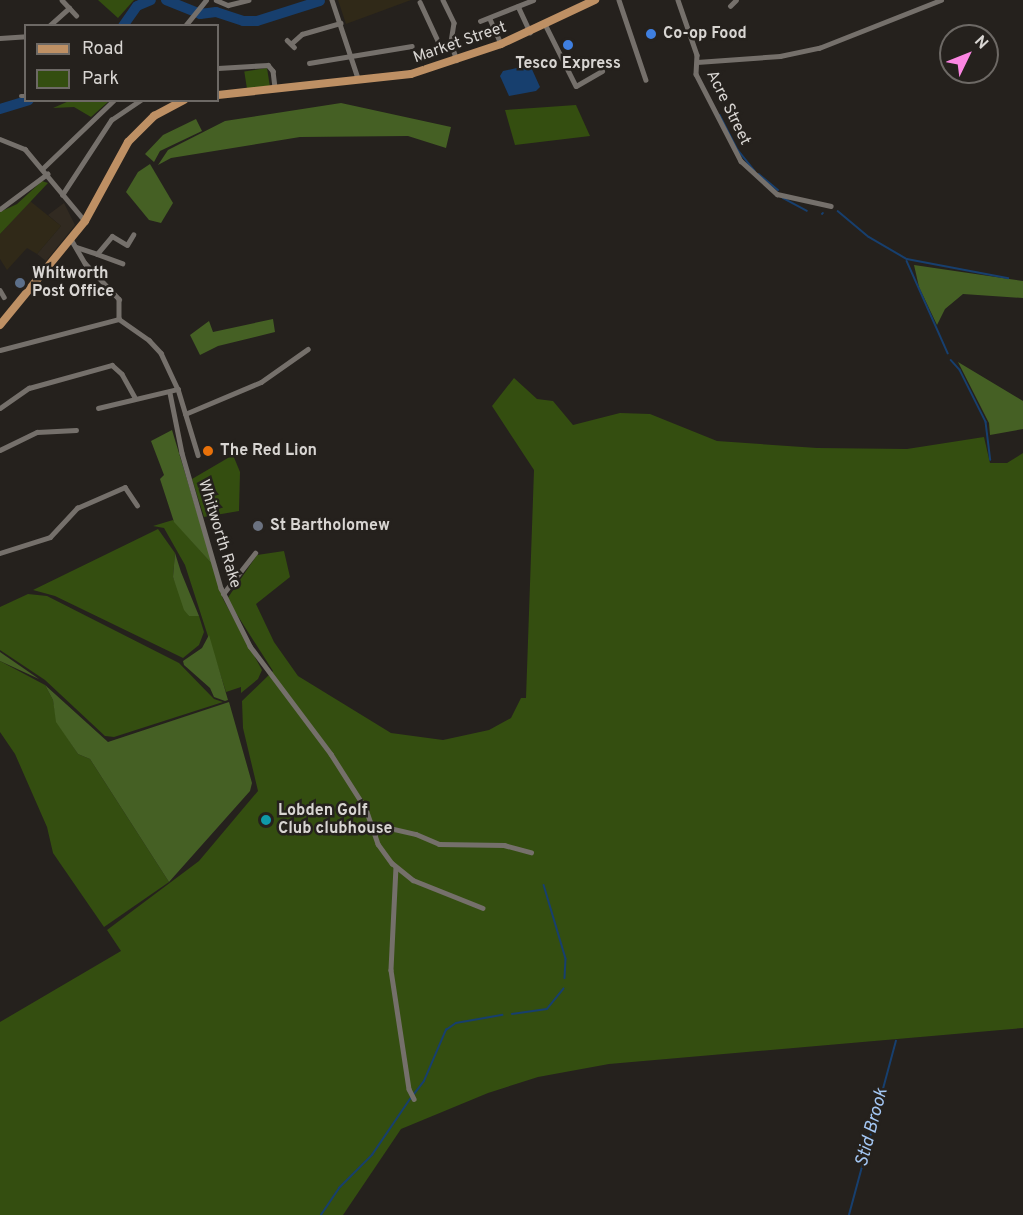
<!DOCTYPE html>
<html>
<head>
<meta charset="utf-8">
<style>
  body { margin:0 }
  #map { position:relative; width:1023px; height:1215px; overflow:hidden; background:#25211d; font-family:Overpass,sans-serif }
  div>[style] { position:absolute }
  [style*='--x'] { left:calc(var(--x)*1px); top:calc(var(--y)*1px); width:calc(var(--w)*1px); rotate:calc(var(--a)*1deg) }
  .built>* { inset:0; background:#312a21 }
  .industrial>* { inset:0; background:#302918 }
  .green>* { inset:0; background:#344e10; transform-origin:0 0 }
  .forest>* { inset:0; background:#456024 }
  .water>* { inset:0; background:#173f6e }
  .stream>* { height:1.5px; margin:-0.75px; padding:0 0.75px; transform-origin:0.75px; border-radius:0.75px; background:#173f6e }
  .river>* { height:10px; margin:-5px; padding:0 5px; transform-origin:5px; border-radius:5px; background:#173f6e }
  .street>* { height:4.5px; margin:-2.25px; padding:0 2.25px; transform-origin:2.25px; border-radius:2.25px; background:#75706b }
  .primary>* { height:8px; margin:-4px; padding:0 4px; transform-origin:4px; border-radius:4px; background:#be9064 }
  .dots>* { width:16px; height:16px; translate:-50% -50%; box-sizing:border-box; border:3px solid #25211d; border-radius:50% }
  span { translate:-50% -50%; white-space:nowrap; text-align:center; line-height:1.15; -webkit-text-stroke:5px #25211d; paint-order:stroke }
  .poi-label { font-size:16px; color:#d8d5d2; font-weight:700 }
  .left { translate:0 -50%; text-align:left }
  .street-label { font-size:16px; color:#d8d5d2 }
  .water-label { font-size:18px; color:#a4c7f4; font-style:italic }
  .legend { position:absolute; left:24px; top:24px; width:195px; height:78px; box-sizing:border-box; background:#25211d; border:2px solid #6d6965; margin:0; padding:8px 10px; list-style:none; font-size:18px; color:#d8d5d2 }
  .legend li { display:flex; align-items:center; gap:12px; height:30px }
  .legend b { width:30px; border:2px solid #6d6965 }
  .north { position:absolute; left:939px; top:24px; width:60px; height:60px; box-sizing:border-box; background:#25211d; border:2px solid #6d6965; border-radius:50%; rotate:47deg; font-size:16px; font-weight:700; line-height:24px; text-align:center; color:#d8d5d2 }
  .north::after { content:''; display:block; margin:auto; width:21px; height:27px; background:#fc86e3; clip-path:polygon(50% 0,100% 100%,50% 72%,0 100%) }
</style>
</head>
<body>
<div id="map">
  <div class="built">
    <i style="clip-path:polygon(64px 203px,75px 225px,46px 261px,37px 254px,61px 226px,48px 215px)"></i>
  </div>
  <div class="industrial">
    <i style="clip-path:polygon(338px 0,411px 0,346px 24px)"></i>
    <i style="clip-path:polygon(30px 201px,61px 226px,37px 254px,27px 248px,7px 270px,0 259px,0 234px)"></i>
  </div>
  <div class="green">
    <i style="clip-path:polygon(98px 0,134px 0,118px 18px)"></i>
    <i style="left:267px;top:68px;width:18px;height:23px;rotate:81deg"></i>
    <i style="clip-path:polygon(69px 101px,69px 100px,109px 101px,91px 117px,74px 107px,53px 108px)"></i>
    <i style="clip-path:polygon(576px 105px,590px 136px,515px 145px,505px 110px)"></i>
    <i style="clip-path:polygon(42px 181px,48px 183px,0 234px,0 212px,17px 204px)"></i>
    <i style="clip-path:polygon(514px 378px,537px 399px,553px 401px,573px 425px,620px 413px,650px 414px,717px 441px,817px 448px,907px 449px,984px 437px,990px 463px,1007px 463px,1023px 453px,1023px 1028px,609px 1064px,538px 1077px,488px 1093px,401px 1129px,343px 1215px,0 1215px,0 1022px,121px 951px,107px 930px,199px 861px,258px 791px,243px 728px,242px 701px,273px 671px,227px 599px,257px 555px,284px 551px,290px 577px,256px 604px,274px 642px,298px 676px,391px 733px,443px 740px,489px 730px,511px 718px,521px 698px,526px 698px,534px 470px,492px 406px)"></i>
    <i style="clip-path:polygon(233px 455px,240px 472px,239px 511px,204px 517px,192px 479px)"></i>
    <i style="clip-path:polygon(173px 520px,213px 565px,223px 599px,262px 670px,258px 679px,241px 693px,241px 687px,226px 692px,185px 565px,164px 528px,153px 526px)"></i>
    <i style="clip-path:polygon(158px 529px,175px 553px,173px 577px,189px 616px,199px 616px,204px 632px,199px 645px,183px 658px,55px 596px,33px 590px)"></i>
    <i style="clip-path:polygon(28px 594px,47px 596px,179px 663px,214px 699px,223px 702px,114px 737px,105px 736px,45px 680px,0 650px,0 607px)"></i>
    <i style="clip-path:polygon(0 661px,45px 685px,53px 700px,57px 722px,78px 754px,90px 759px,169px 882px,104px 927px,53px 853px,47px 827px,15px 754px,0 732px)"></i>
  </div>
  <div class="forest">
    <i style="clip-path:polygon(341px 103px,451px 127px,446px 148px,408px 136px,300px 137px,171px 158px,158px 165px,168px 150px,225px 121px)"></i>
    <i style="clip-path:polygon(196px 119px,202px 131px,160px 151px,154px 162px,145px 154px,163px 135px)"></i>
    <i style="clip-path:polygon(150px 164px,173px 203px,161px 223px,149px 220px,126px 192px,138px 172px)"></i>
    <i style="clip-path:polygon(914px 265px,1023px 281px,1023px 298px,963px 294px,945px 309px,937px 325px,919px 287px)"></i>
    <i style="clip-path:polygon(273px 319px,275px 332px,218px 346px,200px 355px,190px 335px,209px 321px,213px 332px)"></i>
    <i style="clip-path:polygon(958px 362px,1023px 401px,1023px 429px,990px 435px,989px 423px)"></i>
    <i style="clip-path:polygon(172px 430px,213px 565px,174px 522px,160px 479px,164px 475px,151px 441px)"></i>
    <i style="clip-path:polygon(175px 553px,181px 572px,199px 616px,189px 616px,184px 610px,173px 577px)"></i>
    <i style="clip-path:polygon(209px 635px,228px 700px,225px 701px,214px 697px,210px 688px,184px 665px,183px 661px,202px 648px)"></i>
    <i style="clip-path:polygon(0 652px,39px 679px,0 661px)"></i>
    <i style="clip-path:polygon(45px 685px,108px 742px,229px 702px,252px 783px,250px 791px,169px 882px,90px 759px,78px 754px,56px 722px,53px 700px)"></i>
  </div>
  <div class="water">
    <i style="clip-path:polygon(530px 65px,540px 87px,536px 91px,509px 96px,500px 76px,503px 71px)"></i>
  </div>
  <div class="stream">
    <i style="--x:720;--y:115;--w:39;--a:63"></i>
    <i style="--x:738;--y:150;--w:27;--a:51"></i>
    <i style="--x:759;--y:174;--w:25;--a:40"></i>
    <i style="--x:783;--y:198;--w:27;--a:28"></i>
    <i style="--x:838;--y:211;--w:40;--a:40"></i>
    <i style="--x:869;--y:237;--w:44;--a:30.1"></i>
    <i style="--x:907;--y:259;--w:103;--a:10.7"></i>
    <i style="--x:822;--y:214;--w:1;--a:-45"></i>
    <i style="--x:907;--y:261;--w:101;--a:66"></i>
    <i style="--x:951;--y:360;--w:13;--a:48"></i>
    <i style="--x:960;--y:370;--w:58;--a:63.4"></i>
    <i style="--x:986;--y:422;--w:38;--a:83"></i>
    <i style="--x:544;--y:885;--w:77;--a:73.4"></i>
    <i style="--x:566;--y:959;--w:19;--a:93"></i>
    <i style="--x:512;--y:1014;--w:35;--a:-8"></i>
    <i style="--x:547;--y:1009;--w:26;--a:-51"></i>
    <i style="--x:414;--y:1094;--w:16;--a:-52"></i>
    <i style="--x:424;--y:1081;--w:56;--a:-66.7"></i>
    <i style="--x:446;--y:1030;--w:12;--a:-35"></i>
    <i style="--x:456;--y:1023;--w:47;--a:-9.9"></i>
    <i style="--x:321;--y:1215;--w:32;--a:-56"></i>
    <i style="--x:339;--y:1188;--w:47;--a:-45"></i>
    <i style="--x:372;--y:1155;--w:68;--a:-55.8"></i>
    <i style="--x:849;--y:1215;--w:180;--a:-74.9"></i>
  </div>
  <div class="river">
    <i style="--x:166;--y:0;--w:37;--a:22"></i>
    <i style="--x:200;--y:14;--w:16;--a:-7"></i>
    <i style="--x:216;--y:12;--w:28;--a:18"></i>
    <i style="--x:243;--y:21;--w:14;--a:0"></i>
    <i style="--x:257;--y:21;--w:66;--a:-17.6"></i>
    <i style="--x:123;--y:26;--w:24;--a:-55"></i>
    <i style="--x:137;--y:6;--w:15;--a:-23"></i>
    <i style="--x:0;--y:109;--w:30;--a:-17"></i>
  </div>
  <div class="street">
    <i style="--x:62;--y:0;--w:21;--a:47"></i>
    <i style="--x:216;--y:0;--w:13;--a:23"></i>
    <i style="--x:228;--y:5;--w:21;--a:-14"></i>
    <i style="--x:332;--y:0;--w:82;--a:71.6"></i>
    <i style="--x:443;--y:0;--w:25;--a:64"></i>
    <i style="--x:454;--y:23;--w:20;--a:99"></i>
    <i style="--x:451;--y:43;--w:18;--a:71"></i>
    <i style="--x:619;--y:0;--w:84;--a:71.4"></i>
    <i style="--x:678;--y:0;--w:58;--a:70.9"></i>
    <i style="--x:697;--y:55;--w:19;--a:93"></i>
    <i style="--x:696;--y:74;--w:98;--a:62.7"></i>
    <i style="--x:741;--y:161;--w:49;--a:42.5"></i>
    <i style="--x:777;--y:194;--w:55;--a:12.5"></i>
    <i style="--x:420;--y:2;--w:47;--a:65.1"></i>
    <i style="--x:440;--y:45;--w:12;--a:9"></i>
    <i style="--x:518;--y:6;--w:29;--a:65"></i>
    <i style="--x:730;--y:6;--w:8;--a:-45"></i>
    <i style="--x:490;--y:19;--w:27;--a:66"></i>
    <i style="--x:480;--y:21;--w:57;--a:-21.6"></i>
    <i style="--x:545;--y:24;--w:69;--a:63.4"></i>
    <i style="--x:576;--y:86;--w:30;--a:-30"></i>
    <i style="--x:49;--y:26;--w:27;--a:-42"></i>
    <i style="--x:185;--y:26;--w:33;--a:-51"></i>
    <i style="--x:0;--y:38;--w:26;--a:-4"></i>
    <i style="--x:287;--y:40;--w:10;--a:45"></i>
    <i style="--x:292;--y:43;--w:13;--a:-42"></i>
    <i style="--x:302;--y:34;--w:40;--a:-16"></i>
    <i style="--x:697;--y:62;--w:83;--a:-4.1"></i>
    <i style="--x:780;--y:56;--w:40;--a:-12"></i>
    <i style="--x:819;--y:48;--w:131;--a:-21.5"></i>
    <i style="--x:309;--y:63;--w:104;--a:-9.4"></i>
    <i style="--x:218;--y:68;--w:50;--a:-3.4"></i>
    <i style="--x:268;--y:65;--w:8;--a:50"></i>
    <i style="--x:273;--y:71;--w:17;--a:83"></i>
    <i style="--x:21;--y:96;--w:5;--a:0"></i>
    <i style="--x:0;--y:139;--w:27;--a:22"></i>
    <i style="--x:25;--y:149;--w:94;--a:50.2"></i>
    <i style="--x:43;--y:168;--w:98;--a:-43.8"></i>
    <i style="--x:62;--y:195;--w:90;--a:-56.8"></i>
    <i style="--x:111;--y:120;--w:36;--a:-34"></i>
    <i style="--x:0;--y:209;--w:59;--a:-36.7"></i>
    <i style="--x:71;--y:239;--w:28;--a:60"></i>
    <i style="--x:85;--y:263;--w:50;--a:46.6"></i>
    <i style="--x:119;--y:299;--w:20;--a:90"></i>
    <i style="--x:76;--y:247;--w:22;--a:18"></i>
    <i style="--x:97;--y:254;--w:23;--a:-50"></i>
    <i style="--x:112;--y:236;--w:17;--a:31"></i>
    <i style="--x:127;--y:245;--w:12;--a:-59"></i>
    <i style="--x:97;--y:254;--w:27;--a:20"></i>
    <i style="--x:0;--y:290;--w:8;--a:60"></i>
    <i style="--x:119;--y:319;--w:37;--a:35"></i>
    <i style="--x:149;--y:340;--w:18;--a:47"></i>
    <i style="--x:161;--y:353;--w:40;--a:65"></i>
    <i style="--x:178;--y:389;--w:69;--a:73.1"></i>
    <i style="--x:0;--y:350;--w:123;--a:-14.6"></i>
    <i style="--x:170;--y:393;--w:61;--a:78.7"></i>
    <i style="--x:182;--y:453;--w:141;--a:73.9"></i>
    <i style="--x:221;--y:588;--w:65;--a:63.4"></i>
    <i style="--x:250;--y:646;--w:135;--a:53.1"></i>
    <i style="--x:331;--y:754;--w:65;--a:57.5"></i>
    <i style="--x:366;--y:809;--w:37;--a:71"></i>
    <i style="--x:378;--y:844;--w:24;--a:54"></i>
    <i style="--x:392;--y:863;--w:27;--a:39"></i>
    <i style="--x:413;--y:880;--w:75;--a:21.8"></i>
    <i style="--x:0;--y:408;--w:35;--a:-35"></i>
    <i style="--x:29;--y:388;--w:86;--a:-15.5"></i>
    <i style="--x:112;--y:365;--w:13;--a:42"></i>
    <i style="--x:122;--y:374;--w:26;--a:61"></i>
    <i style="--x:98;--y:408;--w:82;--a:-13.4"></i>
    <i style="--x:185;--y:414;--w:82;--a:-22.8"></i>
    <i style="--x:261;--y:382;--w:57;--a:-35.1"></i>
    <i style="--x:0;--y:450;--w:41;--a:-25.9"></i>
    <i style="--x:37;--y:432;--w:39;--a:-3"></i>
    <i style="--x:0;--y:553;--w:52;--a:-17.7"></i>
    <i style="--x:50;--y:537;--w:40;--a:-47"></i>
    <i style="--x:77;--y:508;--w:52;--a:-23.6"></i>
    <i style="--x:125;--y:487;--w:22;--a:56"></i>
    <i style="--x:223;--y:594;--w:52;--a:-52"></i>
    <i style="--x:372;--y:824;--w:45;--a:12.8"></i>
    <i style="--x:416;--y:834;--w:25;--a:23"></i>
    <i style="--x:439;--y:844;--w:65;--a:0.9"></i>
    <i style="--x:504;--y:845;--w:28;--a:15"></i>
    <i style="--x:396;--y:867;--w:103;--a:92.8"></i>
    <i style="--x:391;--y:970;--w:120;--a:81.4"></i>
    <i style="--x:409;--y:1089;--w:11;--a:63"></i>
  </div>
  <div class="primary">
    <i style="--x:218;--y:95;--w:194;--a:-6.2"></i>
    <i style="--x:411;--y:74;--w:95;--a:-18.4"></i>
    <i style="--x:501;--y:44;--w:104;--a:-25.1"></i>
    <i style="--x:0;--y:325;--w:134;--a:-50.7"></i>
    <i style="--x:85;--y:221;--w:90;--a:-61.4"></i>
    <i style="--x:128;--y:142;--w:37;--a:-45"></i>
    <i style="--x:154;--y:116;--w:34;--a:-28"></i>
  </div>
  <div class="dots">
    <i style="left:651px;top:34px;background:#3f7fe0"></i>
    <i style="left:568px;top:45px;background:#3f7fe0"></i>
    <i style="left:20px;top:283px;background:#5c6f8a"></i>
    <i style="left:208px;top:451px;background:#e8710a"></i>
    <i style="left:258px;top:526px;background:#6b7280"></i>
    <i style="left:266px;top:820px;background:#0f9aa8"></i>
  </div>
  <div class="poi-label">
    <span class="left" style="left:663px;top:34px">Co-op Food</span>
    <span style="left:568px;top:64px">Tesco Express</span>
    <span class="left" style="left:32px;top:283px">Whitworth<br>Post Office</span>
    <span class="left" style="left:220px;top:451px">The Red Lion</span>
    <span class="left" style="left:270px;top:526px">St Bartholomew</span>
    <span class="left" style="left:278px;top:820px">Lobden Golf<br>Club clubhouse</span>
  </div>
  <div class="street-label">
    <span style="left:460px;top:43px;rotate:-19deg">Market Street</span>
    <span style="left:728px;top:108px;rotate:64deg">Acre Street</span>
    <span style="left:219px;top:534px;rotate:73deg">Whitworth Rake</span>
  </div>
  <div class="water-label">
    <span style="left:873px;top:1128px;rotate:-75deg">Stid Brook</span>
  </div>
  <ul class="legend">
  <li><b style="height:8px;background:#be9064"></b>Road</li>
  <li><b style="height:16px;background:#344e10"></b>Park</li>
  </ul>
  <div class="north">N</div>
</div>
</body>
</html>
